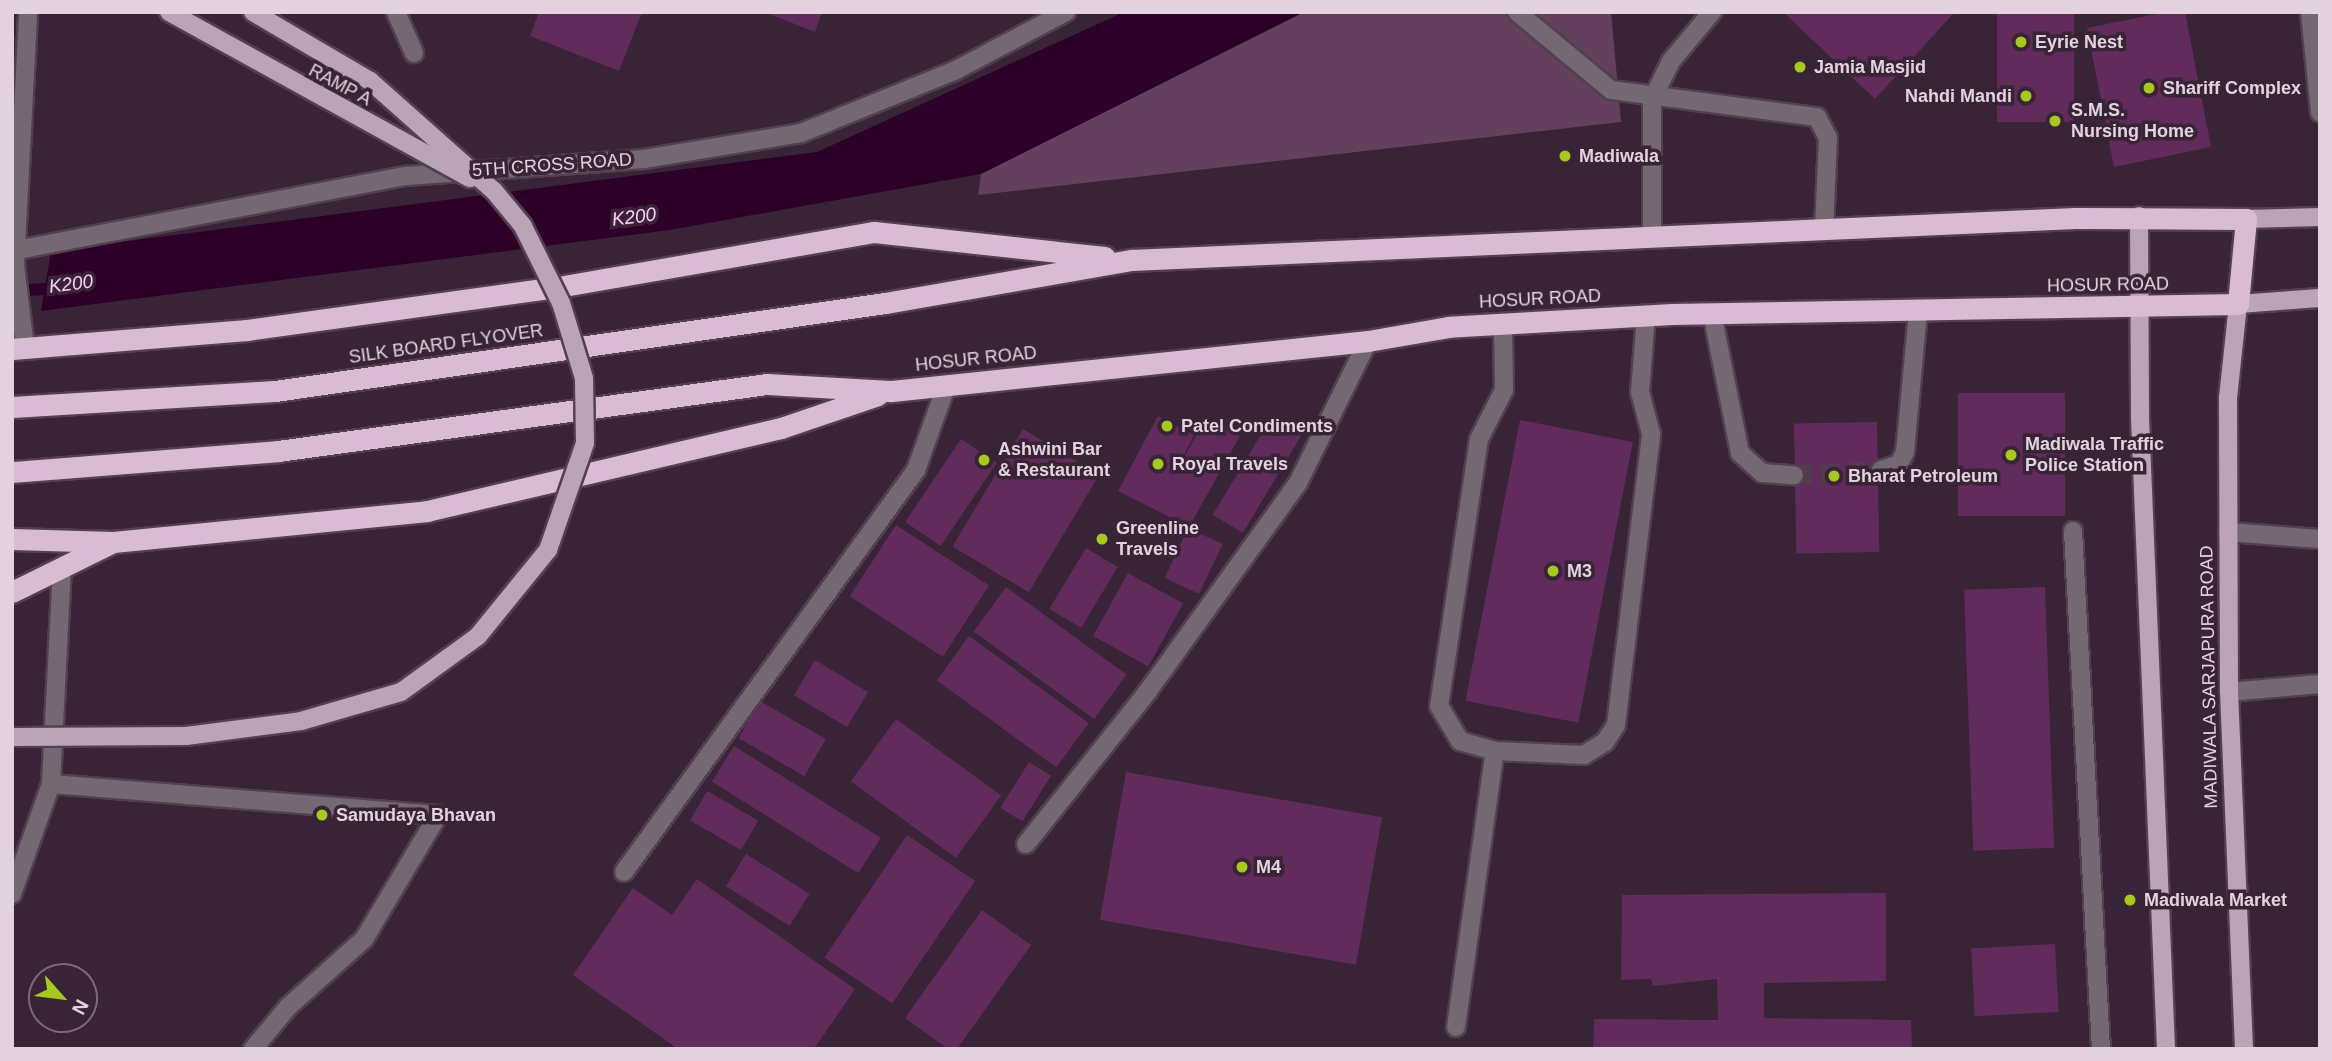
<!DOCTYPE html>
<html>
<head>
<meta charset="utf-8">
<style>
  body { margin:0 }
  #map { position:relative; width:2332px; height:1061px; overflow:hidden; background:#392336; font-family:Arial,sans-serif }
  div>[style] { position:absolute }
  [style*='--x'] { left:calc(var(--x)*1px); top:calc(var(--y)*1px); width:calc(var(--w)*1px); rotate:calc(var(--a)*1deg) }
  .green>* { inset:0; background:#63415e }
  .water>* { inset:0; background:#2d002a }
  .stream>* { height:12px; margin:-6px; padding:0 6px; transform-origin:6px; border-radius:6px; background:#2d002a }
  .building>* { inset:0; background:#612c5c; transform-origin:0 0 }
  .minor-tunnel>* { height:18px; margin-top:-9px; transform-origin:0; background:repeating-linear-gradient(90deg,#523d4f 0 18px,transparent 0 27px) }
  .roads { filter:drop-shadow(2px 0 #543f51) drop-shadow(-2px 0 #543f51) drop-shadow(0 2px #543f51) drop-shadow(0 -2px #543f51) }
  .minor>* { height:18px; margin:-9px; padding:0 9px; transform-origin:9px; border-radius:9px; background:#746872 }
  .major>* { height:18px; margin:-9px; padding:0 9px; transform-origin:9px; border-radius:9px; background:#bca4b8 }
  .highway>* { height:21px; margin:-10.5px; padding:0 10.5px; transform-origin:10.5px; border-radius:10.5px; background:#d9bcd4 }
  .bridges { filter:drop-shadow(2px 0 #543f51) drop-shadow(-2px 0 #543f51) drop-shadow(0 2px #543f51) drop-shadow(0 -2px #543f51) }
  .major-bridge>* { height:18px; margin:-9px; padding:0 9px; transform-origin:9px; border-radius:9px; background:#bca4b8 }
  .dots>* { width:19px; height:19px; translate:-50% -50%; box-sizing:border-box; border:4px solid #392336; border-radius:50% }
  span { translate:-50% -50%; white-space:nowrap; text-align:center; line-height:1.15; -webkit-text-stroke:7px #392336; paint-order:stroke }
  .poi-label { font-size:18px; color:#e2d3df; font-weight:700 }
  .left { translate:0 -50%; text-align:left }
  .right { translate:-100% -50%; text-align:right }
  .street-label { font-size:18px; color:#e2d3df }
  .water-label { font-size:19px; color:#feccf6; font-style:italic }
  .frame { position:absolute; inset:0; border:14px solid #e2d3df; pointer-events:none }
  .north { position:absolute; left:28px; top:963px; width:70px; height:70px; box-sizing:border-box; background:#392336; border:2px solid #7d697a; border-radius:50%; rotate:118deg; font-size:19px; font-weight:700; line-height:28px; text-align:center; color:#e2d3df }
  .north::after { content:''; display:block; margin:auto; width:24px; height:32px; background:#a6c821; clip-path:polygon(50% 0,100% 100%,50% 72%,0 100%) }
</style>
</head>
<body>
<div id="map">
  <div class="green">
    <i style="clip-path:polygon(1304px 12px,1611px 12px,1621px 122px,978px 195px,981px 174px)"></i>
  </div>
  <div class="water">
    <i style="clip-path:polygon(1124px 12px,1304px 12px,981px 174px,670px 230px,41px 311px,51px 251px,817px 152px)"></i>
  </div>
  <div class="stream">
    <i style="--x:12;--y:291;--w:48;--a:-3.6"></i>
  </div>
  <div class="building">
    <i style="clip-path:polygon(539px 12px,642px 12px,619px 71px,530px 36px)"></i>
    <i style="clip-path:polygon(764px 12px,822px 12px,815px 32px)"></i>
    <i style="clip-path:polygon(1783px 12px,1955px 12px,1875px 99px)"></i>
    <i style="left:1997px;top:12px;width:77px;height:110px"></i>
    <i style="clip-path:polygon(2167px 12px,2185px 12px,2211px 147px,2114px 167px,2087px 28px)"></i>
    <i style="left:2065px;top:393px;width:123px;height:107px;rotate:90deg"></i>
    <i style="clip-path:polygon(1158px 416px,1194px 435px,1171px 481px,1206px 418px,1240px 436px,1189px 527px,1118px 491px)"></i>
    <i style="left:1271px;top:418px;width:35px;height:113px;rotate:31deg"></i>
    <i style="left:1520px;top:420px;width:115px;height:286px;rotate:11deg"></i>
    <i style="left:1877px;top:422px;width:130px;height:83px;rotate:89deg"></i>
    <i style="left:1023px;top:429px;width:89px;height:137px;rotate:31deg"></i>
    <i style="left:961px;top:439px;width:43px;height:100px;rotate:34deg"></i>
    <i style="left:896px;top:525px;width:111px;height:85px;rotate:33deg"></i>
    <i style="left:1188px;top:528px;width:38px;height:55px;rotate:25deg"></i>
    <i style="left:1086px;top:548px;width:37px;height:71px;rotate:31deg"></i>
    <i style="left:1128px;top:573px;width:63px;height:72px;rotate:29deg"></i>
    <i style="left:1006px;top:587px;width:149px;height:55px;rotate:36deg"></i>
    <i style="left:2045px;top:587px;width:261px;height:81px;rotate:88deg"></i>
    <i style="left:969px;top:636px;width:148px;height:55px;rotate:36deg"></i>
    <i style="left:815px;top:660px;width:62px;height:41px;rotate:31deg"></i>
    <i style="left:760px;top:701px;width:76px;height:43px;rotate:30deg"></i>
    <i style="left:896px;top:719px;width:130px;height:77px;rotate:36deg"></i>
    <i style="left:734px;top:746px;width:173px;height:42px;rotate:32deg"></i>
    <i style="left:1029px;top:762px;width:26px;height:54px;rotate:32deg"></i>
    <i style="left:1126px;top:772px;width:260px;height:150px;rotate:10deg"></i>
    <i style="left:707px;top:791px;width:59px;height:34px;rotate:30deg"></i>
    <i style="left:907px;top:835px;width:82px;height:148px;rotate:34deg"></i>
    <i style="left:746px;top:854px;width:75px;height:38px;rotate:32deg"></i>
    <i style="clip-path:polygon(697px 879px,855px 989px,814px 1049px,678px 1049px,573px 975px,633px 888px,672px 915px)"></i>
    <i style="clip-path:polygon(1886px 893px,1886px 981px,1764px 983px,1764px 1018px,1911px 1020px,1912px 1049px,1593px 1049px,1594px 1019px,1718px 1020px,1717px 979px,1653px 986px,1651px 979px,1621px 980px,1622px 895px)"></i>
    <i style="clip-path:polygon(982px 910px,1031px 945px,957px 1049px,948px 1049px,905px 1018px)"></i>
    <i style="left:2055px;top:944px;width:68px;height:84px;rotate:87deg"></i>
  </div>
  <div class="minor-tunnel">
    <i style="--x:1794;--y:475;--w:87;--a:-3.3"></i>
  </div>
  <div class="roads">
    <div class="minor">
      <i style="--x:396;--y:12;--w:45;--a:66.3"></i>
      <i style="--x:1517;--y:12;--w:122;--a:39.7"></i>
      <i style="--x:1611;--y:90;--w:208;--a:7.5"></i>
      <i style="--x:1817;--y:117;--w:24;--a:62"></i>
      <i style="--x:1828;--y:138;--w:91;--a:92.5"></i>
      <i style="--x:2310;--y:12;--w:101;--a:84.3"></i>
      <i style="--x:1652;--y:236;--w:136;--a:-90"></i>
      <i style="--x:1652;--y:100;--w:43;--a:-64"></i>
      <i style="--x:1671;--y:61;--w:64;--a:-50.1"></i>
      <i style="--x:12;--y:251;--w:401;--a:-10.8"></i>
      <i style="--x:406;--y:176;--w:239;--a:-4.1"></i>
      <i style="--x:644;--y:159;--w:159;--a:-9.4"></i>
      <i style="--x:801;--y:133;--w:165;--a:-22.1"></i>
      <i style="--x:954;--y:71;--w:127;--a:-27.8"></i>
      <i style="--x:1712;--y:313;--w:143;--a:78.7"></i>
      <i style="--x:1740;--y:453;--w:30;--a:42"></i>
      <i style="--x:1762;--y:473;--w:32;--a:4"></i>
      <i style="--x:1503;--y:326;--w:64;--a:89.1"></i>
      <i style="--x:1504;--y:390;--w:55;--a:117"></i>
      <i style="--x:1479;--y:439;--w:270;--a:98.5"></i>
      <i style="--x:1439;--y:706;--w:41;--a:59"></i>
      <i style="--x:1460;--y:741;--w:36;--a:16"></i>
      <i style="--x:1495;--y:751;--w:89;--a:2.6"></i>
      <i style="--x:1584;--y:755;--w:25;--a:-32"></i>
      <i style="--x:1605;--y:742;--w:20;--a:-57"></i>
      <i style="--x:1616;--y:725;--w:293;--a:-83.1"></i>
      <i style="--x:1651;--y:434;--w:43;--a:-104.7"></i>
      <i style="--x:1640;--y:392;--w:76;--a:-85.5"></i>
      <i style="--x:25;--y:348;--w:85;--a:-96.8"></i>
      <i style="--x:15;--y:264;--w:252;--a:-87"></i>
      <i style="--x:1881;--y:470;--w:19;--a:-18"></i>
      <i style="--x:1899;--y:464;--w:13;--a:-63"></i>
      <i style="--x:1905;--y:452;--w:142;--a:-84.7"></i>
      <i style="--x:2073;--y:531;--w:519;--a:86.91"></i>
      <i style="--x:2228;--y:532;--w:92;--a:4.4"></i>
      <i style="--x:2229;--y:692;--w:91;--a:-5"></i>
      <i style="--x:51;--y:784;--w:388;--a:4.6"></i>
      <i style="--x:438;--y:815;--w:144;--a:120.8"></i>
      <i style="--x:364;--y:939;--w:102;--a:138.2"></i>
      <i style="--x:288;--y:1007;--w:55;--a:129.8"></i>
      <i style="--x:1026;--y:844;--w:196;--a:-51.4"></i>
      <i style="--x:1148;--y:691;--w:256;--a:-54.2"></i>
      <i style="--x:1298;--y:483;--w:158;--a:-63.8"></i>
      <i style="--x:624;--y:872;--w:497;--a:-54"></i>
      <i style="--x:916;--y:470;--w:91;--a:-70.2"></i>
      <i style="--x:12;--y:894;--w:117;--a:-70.5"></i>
      <i style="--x:51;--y:784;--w:215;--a:-87.1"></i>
      <i style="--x:1456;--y:1027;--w:279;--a:-82"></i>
    </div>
    <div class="major">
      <i style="--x:2139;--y:216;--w:202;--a:89.7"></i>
      <i style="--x:2140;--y:418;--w:632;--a:87.64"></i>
      <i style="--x:2246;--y:219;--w:74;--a:-1.5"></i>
      <i style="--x:2244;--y:1049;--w:357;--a:-92.4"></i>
      <i style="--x:2229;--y:692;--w:294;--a:-90.2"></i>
      <i style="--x:2228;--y:398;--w:95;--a:-83.9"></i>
      <i style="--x:2238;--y:304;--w:82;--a:-4.2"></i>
    </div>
    <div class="highway">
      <i style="--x:12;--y:349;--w:236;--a:-4.6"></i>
      <i style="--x:247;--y:330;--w:314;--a:-7.9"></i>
      <i style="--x:558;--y:287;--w:321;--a:-9.9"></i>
      <i style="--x:874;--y:232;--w:232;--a:6.2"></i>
      <i style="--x:12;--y:407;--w:263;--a:-3.5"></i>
      <i style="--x:275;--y:391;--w:616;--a:-8.21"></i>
      <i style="--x:885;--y:303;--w:250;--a:-9.9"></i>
      <i style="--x:1131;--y:260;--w:945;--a:-2.55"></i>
      <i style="--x:2075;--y:218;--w:171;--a:0.3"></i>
      <i style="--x:2246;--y:219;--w:85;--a:95.4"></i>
      <i style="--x:2238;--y:304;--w:566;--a:178.99"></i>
      <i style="--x:1672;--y:314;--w:223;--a:176.7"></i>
      <i style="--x:1449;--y:327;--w:82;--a:170.2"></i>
      <i style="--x:1368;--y:341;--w:481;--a:174"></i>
      <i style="--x:890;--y:391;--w:123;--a:-176.7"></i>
      <i style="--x:767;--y:384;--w:493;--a:172.2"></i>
      <i style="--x:279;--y:451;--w:268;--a:175.5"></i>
      <i style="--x:12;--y:539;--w:101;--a:1.7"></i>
      <i style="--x:113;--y:542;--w:316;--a:-5.6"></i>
      <i style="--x:427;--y:511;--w:364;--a:-13.2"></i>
      <i style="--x:781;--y:428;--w:102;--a:-18.8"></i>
      <i style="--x:12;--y:592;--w:110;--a:-26.3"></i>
    </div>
  </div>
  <div class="bridges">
    <div class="major-bridge">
      <i style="--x:169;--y:12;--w:344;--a:28.9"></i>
      <i style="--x:12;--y:737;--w:174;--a:-0.3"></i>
      <i style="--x:186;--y:736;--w:116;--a:-7.4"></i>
      <i style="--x:301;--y:721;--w:104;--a:-16.2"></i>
      <i style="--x:401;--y:692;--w:95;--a:-36"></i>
      <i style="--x:478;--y:636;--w:111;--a:-50.9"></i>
      <i style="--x:548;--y:550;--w:113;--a:-70.9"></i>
      <i style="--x:585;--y:443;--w:65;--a:-90.9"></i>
      <i style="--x:584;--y:378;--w:78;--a:-107"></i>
      <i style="--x:561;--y:303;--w:86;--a:-116.3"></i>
      <i style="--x:523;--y:226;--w:45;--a:-129.6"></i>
      <i style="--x:494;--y:191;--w:166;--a:-138.4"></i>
      <i style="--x:370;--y:81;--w:136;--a:-149.5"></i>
    </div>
  </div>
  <div class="dots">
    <i style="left:2021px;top:42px;background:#a6c821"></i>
    <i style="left:1800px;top:67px;background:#a6c821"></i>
    <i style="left:2149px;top:88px;background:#a6c821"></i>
    <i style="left:2026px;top:96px;background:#a6c821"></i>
    <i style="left:2055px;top:121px;background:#a6c821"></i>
    <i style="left:1565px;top:156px;background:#a6c821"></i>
    <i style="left:1167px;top:426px;background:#a6c821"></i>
    <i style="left:2011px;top:455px;background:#a6c821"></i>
    <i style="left:984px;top:460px;background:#a6c821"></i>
    <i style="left:1158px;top:464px;background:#a6c821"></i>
    <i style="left:1834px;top:476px;background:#a6c821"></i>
    <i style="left:1102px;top:539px;background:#a6c821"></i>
    <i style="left:1553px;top:571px;background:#a6c821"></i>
    <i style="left:322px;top:815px;background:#a6c821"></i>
    <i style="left:1242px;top:867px;background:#a6c821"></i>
    <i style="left:2130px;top:900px;background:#a6c821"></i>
  </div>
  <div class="poi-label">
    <span class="left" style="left:2035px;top:42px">Eyrie Nest</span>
    <span class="left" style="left:1814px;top:67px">Jamia Masjid</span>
    <span class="left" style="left:2163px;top:88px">Shariff Complex</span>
    <span class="right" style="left:2012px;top:96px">Nahdi Mandi</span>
    <span class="left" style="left:2071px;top:121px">S.M.S.<br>Nursing Home</span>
    <span class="left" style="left:1579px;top:156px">Madiwala</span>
    <span class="left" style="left:1181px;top:426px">Patel Condiments</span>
    <span class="left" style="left:2025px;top:455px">Madiwala Traffic<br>Police Station</span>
    <span class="left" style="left:998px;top:460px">Ashwini Bar<br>&amp; Restaurant</span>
    <span class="left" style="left:1172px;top:464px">Royal Travels</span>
    <span class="left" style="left:1848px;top:476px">Bharat Petroleum</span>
    <span class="left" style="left:1116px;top:539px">Greenline<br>Travels</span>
    <span class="left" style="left:1567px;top:571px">M3</span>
    <span class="left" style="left:336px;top:815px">Samudaya Bhavan</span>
    <span class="left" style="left:1256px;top:867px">M4</span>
    <span class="left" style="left:2144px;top:900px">Madiwala Market</span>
  </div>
  <div class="street-label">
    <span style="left:340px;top:85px;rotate:28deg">RAMP A</span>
    <span style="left:552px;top:165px;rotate:-4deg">5TH CROSS ROAD</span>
    <span style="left:2108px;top:285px;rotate:-1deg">HOSUR ROAD</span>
    <span style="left:1540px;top:299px;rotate:-3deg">HOSUR ROAD</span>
    <span style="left:446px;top:344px;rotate:-8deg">SILK BOARD FLYOVER</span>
    <span style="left:976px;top:359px;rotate:-6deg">HOSUR ROAD</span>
    <span style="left:2209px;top:677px;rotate:-91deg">MADIWALA SARJAPURA ROAD</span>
  </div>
  <div class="water-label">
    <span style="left:634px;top:217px;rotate:-7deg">K200</span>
    <span style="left:71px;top:284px;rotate:-7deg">K200</span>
  </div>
  <div class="frame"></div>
  <div class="north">N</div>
</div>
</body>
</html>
